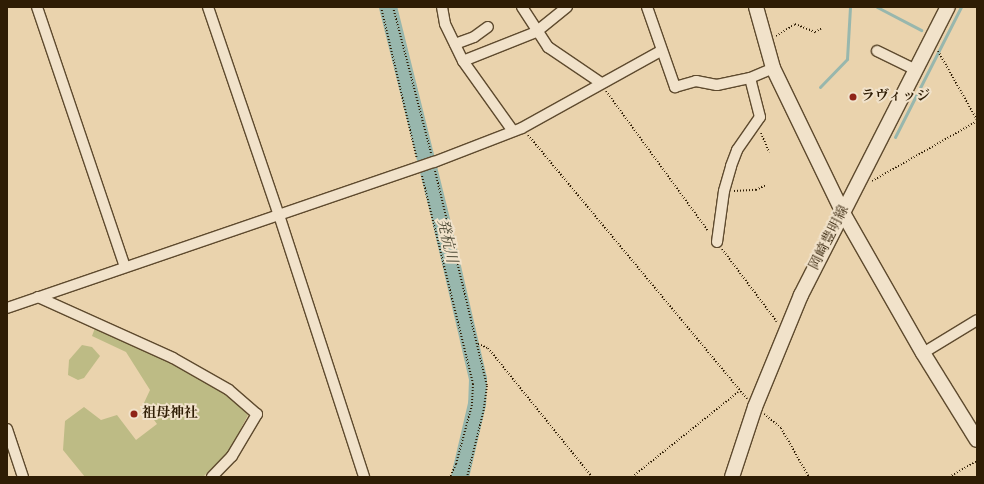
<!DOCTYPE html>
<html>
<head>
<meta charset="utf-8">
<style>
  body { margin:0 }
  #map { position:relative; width:984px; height:484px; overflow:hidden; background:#ead3ad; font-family:"Sorts Mill Goudy","Noto Serif JP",serif }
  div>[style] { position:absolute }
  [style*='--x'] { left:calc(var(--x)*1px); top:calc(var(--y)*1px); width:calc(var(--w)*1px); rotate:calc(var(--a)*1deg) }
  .green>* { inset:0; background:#bdbb85 }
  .stream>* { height:3px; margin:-1.5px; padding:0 1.5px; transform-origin:1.5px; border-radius:1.5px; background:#98b7ad }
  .river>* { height:18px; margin:-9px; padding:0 9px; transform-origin:9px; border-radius:9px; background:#98b7ad }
  .path>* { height:2px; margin-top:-1px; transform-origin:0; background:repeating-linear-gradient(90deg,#2f1d04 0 1px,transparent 0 3px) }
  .roads { filter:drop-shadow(1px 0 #5e4a2e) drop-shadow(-1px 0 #5e4a2e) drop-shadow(0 1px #5e4a2e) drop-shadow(0 -1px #5e4a2e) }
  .street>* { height:10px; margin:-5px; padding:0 5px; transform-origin:5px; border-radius:5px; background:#f1e2ca }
  .secondary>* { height:14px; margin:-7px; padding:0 7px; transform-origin:7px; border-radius:7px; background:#f1e2ca }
  .dots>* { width:11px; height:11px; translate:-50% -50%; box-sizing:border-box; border:2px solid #f1e2ca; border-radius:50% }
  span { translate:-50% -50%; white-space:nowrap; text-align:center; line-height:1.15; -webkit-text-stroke:4px #f1e2ca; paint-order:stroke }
  .poi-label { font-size:14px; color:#2f1d04; font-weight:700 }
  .left { translate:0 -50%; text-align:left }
  .street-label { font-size:14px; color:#2f1d04 }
  .water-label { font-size:15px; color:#4e4b37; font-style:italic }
  .frame { position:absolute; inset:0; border:8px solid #2f1d04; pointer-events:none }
</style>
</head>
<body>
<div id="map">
  <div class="green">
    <i style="clip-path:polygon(95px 328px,168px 362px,226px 394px,248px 415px,229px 451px,203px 477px,85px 477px,63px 450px,65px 421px,84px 407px,101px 420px,117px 415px,136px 440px,157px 424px,143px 405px,150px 390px,126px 352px,92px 336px)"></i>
    <i style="clip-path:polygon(82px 345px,92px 347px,100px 356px,84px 378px,78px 380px,68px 375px,69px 360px)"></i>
  </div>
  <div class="stream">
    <i style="--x:877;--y:7;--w:50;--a:27.6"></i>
    <i style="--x:820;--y:87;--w:39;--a:-46"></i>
    <i style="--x:847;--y:59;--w:52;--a:-86.7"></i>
    <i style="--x:895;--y:137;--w:146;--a:-63.1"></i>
  </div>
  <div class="river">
    <i style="--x:388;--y:7;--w:224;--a:76"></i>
    <i style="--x:442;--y:224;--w:159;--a:76.9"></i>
    <i style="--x:478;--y:379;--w:25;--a:92"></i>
    <i style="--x:477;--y:404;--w:75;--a:103.1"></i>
  </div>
  <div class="path">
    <i style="--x:381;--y:7;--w:156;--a:76.7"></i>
    <i style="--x:393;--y:7;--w:151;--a:75.4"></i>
    <i style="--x:776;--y:36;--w:22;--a:-32"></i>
    <i style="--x:795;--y:24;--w:22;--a:22"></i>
    <i style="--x:815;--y:32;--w:8;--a:-30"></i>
    <i style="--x:938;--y:51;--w:79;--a:60.5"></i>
    <i style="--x:606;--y:91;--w:173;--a:53.9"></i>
    <i style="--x:761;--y:133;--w:21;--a:67"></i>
    <i style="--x:528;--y:135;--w:343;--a:50.3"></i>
    <i style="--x:435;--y:171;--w:221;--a:76.4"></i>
    <i style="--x:487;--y:386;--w:27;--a:98"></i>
    <i style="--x:483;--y:413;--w:66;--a:104"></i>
    <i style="--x:422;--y:176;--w:214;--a:76.2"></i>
    <i style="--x:473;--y:384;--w:21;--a:93"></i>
    <i style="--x:472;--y:405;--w:61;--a:105.2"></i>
    <i style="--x:456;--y:464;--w:14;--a:115"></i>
    <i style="--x:872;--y:181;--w:121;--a:-29.7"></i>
    <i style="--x:734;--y:191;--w:22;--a:-3"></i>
    <i style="--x:756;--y:190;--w:11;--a:-27"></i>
    <i style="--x:722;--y:249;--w:91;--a:53"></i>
    <i style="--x:478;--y:344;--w:11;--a:22"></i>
    <i style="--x:488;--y:348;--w:166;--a:51.1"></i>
    <i style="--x:764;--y:414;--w:22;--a:39"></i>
    <i style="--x:781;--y:428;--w:56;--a:60.3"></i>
    <i style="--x:632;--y:477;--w:136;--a:-38.7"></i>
    <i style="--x:949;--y:477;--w:32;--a:-30"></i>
  </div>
  <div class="roads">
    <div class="street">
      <i style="--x:37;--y:7;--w:274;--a:71.3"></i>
      <i style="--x:208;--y:7;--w:220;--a:71.2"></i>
      <i style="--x:279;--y:215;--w:275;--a:72"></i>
      <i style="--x:442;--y:7;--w:17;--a:80"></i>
      <i style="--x:445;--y:24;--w:41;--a:64.1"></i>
      <i style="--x:463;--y:61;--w:86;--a:54.5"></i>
      <i style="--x:522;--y:7;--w:48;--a:57"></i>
      <i style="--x:548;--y:47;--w:64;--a:34.2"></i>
      <i style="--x:647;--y:7;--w:85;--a:70.7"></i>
      <i style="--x:675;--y:87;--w:22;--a:-16"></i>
      <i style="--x:696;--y:81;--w:21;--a:11"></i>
      <i style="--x:717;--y:85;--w:34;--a:-12"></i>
      <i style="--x:750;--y:78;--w:25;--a:-23"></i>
      <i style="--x:455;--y:44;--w:20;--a:-20"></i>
      <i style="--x:474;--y:37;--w:17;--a:-36"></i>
      <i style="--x:877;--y:51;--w:43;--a:26"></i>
      <i style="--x:463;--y:61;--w:79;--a:-21.7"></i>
      <i style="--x:536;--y:32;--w:40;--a:-39"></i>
      <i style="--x:717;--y:242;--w:51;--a:-82.2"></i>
      <i style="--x:724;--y:191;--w:26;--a:-74"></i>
      <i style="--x:731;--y:166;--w:17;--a:-69"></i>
      <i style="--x:737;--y:150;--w:40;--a:-55.1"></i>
      <i style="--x:760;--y:117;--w:40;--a:-104.4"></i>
      <i style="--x:38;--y:297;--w:148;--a:24.3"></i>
      <i style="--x:173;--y:358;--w:64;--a:29.7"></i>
      <i style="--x:229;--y:390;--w:37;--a:41"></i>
      <i style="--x:257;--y:414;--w:49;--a:120.8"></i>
      <i style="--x:232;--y:456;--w:29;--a:134"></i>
      <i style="--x:7;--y:308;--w:451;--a:-18.9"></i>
      <i style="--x:434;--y:162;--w:94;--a:-21.1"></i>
      <i style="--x:522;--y:128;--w:159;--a:-29"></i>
      <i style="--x:923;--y:353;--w:63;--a:-31.4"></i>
      <i style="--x:7;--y:429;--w:51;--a:71.6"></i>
    </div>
    <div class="secondary">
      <i style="--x:756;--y:7;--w:63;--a:74.4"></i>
      <i style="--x:773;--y:68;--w:161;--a:64.2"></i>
      <i style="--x:843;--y:213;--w:161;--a:60.3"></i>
      <i style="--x:923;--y:353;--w:102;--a:58.2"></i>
      <i style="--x:732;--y:477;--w:74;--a:-71.8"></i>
      <i style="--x:755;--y:407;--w:121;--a:-67.7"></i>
      <i style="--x:801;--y:295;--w:323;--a:-63"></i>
    </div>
  </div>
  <div class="dots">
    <i style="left:853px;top:97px;background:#8f2418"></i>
    <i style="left:134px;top:414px;background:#8f2418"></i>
  </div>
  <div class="poi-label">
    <span class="left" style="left:861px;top:97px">ラヴィッジ</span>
    <span class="left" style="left:142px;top:414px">祖母神社</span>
  </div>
  <div class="street-label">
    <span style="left:830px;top:238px;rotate:-63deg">岡崎豊明線</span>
  </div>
  <div class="water-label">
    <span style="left:446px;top:241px;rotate:77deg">発杭川</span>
  </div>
  <div class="frame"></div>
</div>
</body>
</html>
